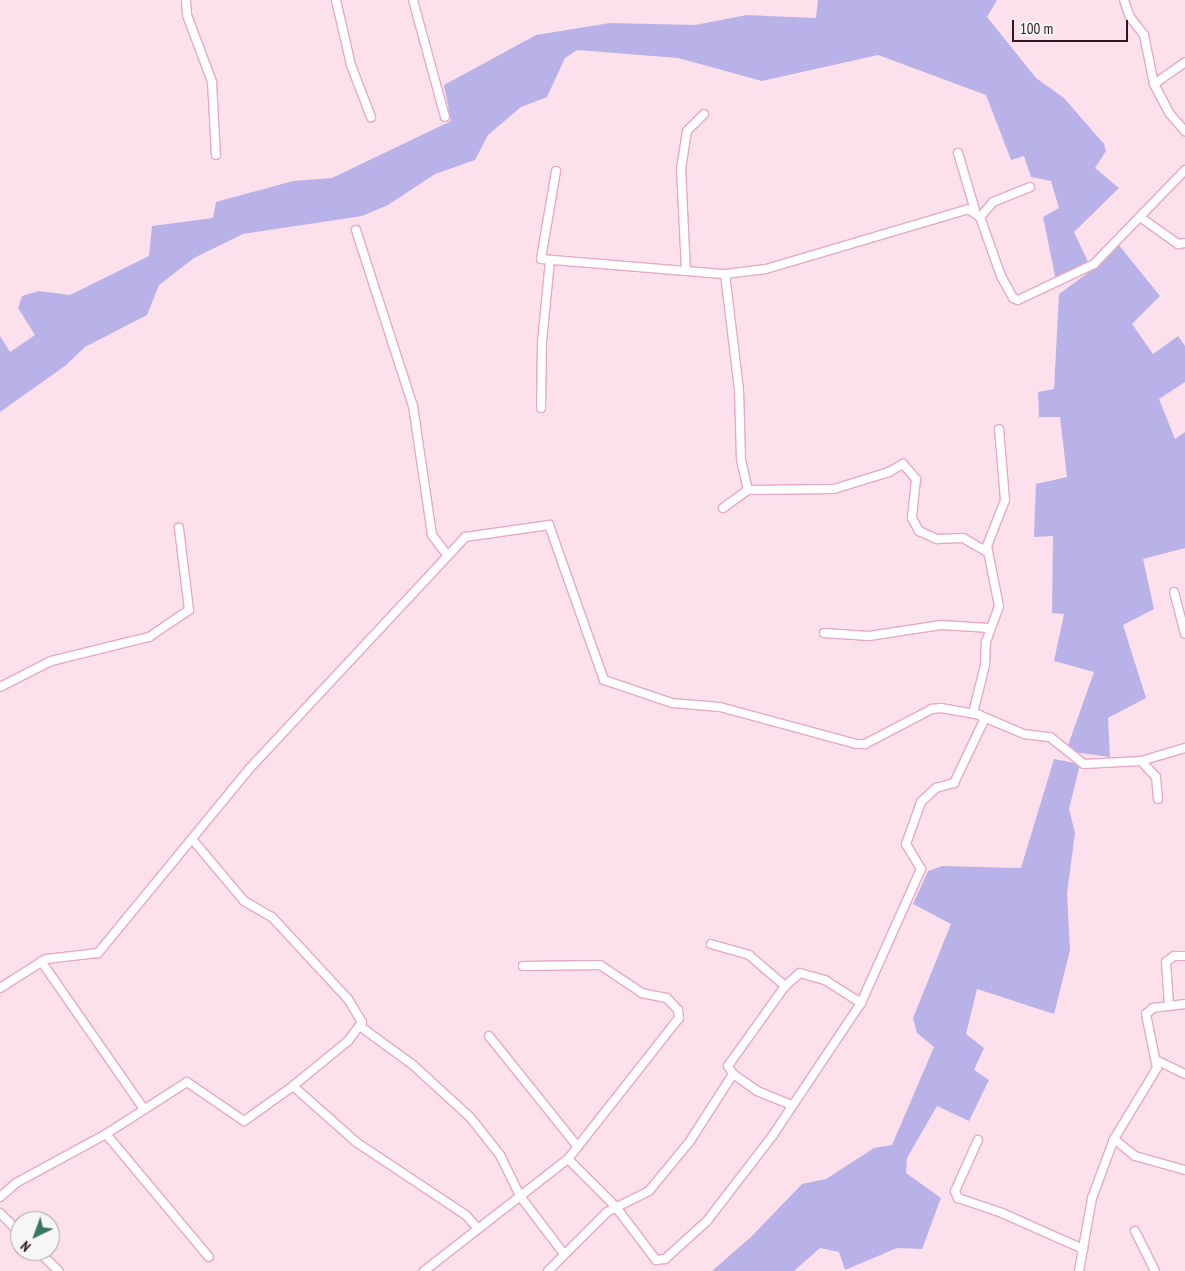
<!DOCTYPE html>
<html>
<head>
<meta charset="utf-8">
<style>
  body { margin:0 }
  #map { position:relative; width:1185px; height:1271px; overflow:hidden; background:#fce0ec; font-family:"PT Sans Narrow",sans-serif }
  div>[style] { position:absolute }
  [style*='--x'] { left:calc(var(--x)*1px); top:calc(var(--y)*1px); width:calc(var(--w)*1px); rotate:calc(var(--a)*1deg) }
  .green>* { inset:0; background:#b8b2e8 }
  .roads { filter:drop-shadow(1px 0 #e8a8c5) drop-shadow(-1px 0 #e8a8c5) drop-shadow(0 1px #e8a8c5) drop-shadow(0 -1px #e8a8c5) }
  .street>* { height:8px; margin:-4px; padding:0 4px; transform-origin:4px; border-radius:4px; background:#fff }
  span { translate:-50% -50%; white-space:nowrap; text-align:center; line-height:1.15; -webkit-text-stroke:4.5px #f6f6f6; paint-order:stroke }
  .north { position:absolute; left:10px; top:1211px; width:50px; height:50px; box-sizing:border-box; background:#f6f6f6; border:1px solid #a69ca1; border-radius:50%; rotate:222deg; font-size:14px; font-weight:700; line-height:20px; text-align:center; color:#2e1622 }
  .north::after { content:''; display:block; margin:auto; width:18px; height:22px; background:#387662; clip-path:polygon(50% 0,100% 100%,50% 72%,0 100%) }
  .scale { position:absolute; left:1012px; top:20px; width:116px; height:22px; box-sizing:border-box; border:2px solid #2e1622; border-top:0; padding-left:6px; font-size:15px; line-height:18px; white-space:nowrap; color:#2e1622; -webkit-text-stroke:4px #f6f6f6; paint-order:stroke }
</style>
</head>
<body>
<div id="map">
  <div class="green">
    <i style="clip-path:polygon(818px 0,997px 0,987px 17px,1036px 78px,1064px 98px,1104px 144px,1106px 151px,1095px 168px,1119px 188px,1074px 232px,1088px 262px,1056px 281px,1043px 217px,1059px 208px,1051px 181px,1031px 177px,1024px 156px,1011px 160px,986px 95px,878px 55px,762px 81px,678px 58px,577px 50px,565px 58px,547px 97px,521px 107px,488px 135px,475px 160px,435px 174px,388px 205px,362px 216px,243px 234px,194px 258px,159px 285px,147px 315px,85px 347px,65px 366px,0 412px,0 336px,10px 352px,35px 335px,18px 308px,22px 296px,39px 291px,70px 295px,149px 256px,152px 226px,213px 218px,216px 202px,293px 181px,332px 178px,451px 121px,444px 85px,536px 35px,610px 23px,695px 25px,747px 15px,816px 18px)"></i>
    <i style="clip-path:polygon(1118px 244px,1160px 296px,1132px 324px,1153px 354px,1178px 336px,1185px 346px,1185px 382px,1159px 399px,1175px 439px,1185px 432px,1185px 548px,1143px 559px,1154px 609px,1123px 625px,1146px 698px,1108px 718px,1110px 757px,1066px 751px,1094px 672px,1054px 661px,1064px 614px,1052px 613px,1053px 536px,1034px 537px,1036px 484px,1067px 477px,1060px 417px,1039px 417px,1038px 392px,1054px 389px,1059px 294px,1092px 270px)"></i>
    <i style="clip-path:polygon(1054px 759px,1080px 764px,1069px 809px,1075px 833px,1067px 893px,1070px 950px,1054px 1014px,977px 989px,966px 1034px,984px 1048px,974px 1070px,989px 1080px,969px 1121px,937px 1106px,907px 1158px,906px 1173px,941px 1198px,922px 1249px,897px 1248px,845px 1270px,839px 1252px,820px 1248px,794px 1271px,712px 1271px,751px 1237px,802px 1184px,826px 1179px,874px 1148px,892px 1145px,934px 1047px,917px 1033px,913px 1018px,951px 924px,913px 904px,928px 871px,942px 866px,1021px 868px)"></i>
  </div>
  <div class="roads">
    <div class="street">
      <i style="--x:186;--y:0;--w:15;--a:86"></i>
      <i style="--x:187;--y:15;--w:72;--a:69.5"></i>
      <i style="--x:212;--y:82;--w:73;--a:86.9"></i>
      <i style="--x:336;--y:0;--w:67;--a:77"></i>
      <i style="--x:351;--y:65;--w:56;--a:69"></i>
      <i style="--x:413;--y:0;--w:121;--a:74.7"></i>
      <i style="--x:1124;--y:0;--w:18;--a:71"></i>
      <i style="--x:1130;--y:17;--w:23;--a:52"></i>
      <i style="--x:1144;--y:35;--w:50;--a:78.5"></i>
      <i style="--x:1154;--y:84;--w:34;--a:62"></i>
      <i style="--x:1170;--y:114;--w:23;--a:49"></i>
      <i style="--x:1154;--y:84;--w:38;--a:-35"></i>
      <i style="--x:958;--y:153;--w:59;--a:73.4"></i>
      <i style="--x:556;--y:171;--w:89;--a:99.7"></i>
      <i style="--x:541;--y:259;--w:185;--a:4.7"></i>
      <i style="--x:725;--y:274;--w:41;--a:-7"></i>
      <i style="--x:766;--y:269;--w:211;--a:-16.5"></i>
      <i style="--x:968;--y:209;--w:14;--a:34"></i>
      <i style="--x:980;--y:217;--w:63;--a:70.4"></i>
      <i style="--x:1001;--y:276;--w:25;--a:61"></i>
      <i style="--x:1013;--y:298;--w:5;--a:22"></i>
      <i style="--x:1018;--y:300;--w:84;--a:-25.3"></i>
      <i style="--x:1094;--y:264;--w:131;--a:-45.9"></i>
      <i style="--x:980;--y:217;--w:20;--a:-49"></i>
      <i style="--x:993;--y:202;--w:40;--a:-22"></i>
      <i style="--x:1140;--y:217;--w:47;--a:35.4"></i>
      <i style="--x:1178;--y:244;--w:7;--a:-8"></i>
      <i style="--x:356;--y:230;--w:185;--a:72.1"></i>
      <i style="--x:413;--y:406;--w:130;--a:81.6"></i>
      <i style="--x:432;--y:535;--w:25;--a:53"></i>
      <i style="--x:686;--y:271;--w:102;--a:-92.8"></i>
      <i style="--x:681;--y:169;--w:38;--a:-81"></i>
      <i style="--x:687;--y:131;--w:24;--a:-45"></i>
      <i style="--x:725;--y:274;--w:116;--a:83.1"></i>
      <i style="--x:739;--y:389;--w:71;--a:88.4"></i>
      <i style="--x:741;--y:460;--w:31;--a:77"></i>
      <i style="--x:541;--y:408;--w:66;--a:-89.1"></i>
      <i style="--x:542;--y:342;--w:81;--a:-84.4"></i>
      <i style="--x:723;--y:508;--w:31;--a:-36"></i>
      <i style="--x:748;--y:490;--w:86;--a:-0.7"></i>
      <i style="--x:834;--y:489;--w:58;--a:-17.2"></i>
      <i style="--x:889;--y:472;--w:16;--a:-30"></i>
      <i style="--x:903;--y:464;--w:20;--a:49"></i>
      <i style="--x:916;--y:479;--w:39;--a:96"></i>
      <i style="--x:912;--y:518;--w:15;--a:62"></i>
      <i style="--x:919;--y:531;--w:20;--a:24"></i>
      <i style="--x:937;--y:539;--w:26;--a:-2"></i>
      <i style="--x:963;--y:538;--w:28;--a:30"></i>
      <i style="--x:1174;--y:592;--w:43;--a:75.3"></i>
      <i style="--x:824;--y:633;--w:45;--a:3.8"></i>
      <i style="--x:869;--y:636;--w:73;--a:-8.7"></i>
      <i style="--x:941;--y:625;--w:49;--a:3.5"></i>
      <i style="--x:0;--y:687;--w:57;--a:-27"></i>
      <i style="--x:51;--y:661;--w:101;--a:-13.8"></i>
      <i style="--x:149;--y:637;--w:48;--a:-34"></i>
      <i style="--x:189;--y:610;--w:83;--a:-97"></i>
      <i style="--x:973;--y:713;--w:49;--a:-76"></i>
      <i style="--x:985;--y:665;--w:23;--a:-88"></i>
      <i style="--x:986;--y:642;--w:38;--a:-70"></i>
      <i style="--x:999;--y:606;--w:61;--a:-101.3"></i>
      <i style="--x:987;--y:546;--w:49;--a:-68.6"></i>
      <i style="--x:1005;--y:500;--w:71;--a:-94.8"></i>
      <i style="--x:1141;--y:761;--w:22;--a:47"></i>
      <i style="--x:1156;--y:777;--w:22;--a:85"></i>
      <i style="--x:192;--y:839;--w:81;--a:50"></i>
      <i style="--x:244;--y:901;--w:32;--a:30"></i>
      <i style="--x:272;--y:917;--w:112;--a:47.2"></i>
      <i style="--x:348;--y:999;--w:27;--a:59"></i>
      <i style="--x:362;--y:1022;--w:24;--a:126"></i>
      <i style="--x:348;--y:1041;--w:71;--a:140.7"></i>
      <i style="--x:711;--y:944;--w:40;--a:16"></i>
      <i style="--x:749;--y:955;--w:48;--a:40.7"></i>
      <i style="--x:785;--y:986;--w:98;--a:125.5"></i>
      <i style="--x:728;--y:1066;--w:9;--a:58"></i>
      <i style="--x:733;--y:1074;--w:29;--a:35"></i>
      <i style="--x:757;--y:1091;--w:38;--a:22"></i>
      <i style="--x:41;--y:961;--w:180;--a:55.2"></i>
      <i style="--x:785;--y:986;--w:20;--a:-41"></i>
      <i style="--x:800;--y:973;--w:26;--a:16"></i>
      <i style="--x:825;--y:980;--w:43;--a:32.6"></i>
      <i style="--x:0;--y:988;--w:54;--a:-32.2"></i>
      <i style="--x:46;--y:959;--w:52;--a:-6.6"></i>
      <i style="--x:98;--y:953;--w:238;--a:-50.6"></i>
      <i style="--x:249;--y:769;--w:317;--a:-47"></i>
      <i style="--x:465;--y:537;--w:85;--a:-8.1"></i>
      <i style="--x:549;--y:525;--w:164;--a:70.5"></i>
      <i style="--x:604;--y:680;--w:72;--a:18.7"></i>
      <i style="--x:672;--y:703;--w:48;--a:4.8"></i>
      <i style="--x:720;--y:707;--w:141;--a:15.2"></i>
      <i style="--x:856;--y:744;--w:9;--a:0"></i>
      <i style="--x:865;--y:744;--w:76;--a:-27.6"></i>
      <i style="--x:932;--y:709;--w:9;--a:-6"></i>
      <i style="--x:941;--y:708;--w:39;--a:10"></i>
      <i style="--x:979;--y:715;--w:49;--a:22.9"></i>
      <i style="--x:1024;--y:734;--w:26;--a:7"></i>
      <i style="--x:1050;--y:737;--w:43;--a:38.5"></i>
      <i style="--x:1084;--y:764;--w:57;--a:-3"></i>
      <i style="--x:1141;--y:761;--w:46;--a:-16.5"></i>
      <i style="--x:1185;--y:1004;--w:32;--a:173"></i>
      <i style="--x:1153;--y:1008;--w:9;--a:139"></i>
      <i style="--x:1146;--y:1014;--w:55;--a:78.5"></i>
      <i style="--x:1157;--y:1068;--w:83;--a:121.2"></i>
      <i style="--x:1114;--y:1139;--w:27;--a:39"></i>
      <i style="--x:1135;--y:1156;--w:52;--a:15.6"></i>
      <i style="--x:1169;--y:1005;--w:43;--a:-94"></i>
      <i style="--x:1166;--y:962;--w:10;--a:-37"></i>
      <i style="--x:1174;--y:956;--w:11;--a:0"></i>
      <i style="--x:361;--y:1027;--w:64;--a:36.2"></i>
      <i style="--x:413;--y:1065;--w:77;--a:42.4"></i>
      <i style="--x:470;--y:1117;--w:48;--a:51.7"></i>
      <i style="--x:500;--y:1155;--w:46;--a:64"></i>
      <i style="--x:520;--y:1196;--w:73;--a:52.8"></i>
      <i style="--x:489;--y:1036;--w:142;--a:51.3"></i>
      <i style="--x:1156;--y:1060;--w:32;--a:26"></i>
      <i style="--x:106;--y:1134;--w:160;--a:50.1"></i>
      <i style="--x:978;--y:1140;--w:56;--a:114.3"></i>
      <i style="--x:955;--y:1191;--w:8;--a:67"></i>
      <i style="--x:958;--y:1198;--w:46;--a:18.8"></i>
      <i style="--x:1002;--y:1213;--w:89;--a:24"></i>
      <i style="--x:568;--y:1159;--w:66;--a:45"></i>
      <i style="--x:615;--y:1206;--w:68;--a:52.8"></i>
      <i style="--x:656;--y:1260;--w:9;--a:-6"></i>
      <i style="--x:665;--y:1259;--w:57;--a:-42.1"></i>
      <i style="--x:707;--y:1221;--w:108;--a:-52.5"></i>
      <i style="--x:773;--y:1135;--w:159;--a:-56.3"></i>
      <i style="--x:861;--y:1003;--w:147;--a:-65.9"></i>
      <i style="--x:921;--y:869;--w:29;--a:-121"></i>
      <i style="--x:906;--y:844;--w:45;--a:-70.3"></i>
      <i style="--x:921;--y:802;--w:21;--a:-43"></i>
      <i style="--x:936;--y:788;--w:19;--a:-16"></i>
      <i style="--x:954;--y:783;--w:72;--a:-64.5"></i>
      <i style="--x:0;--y:1197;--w:21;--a:-41"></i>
      <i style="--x:16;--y:1183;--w:102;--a:-28.6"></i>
      <i style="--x:106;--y:1134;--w:96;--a:-32.7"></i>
      <i style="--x:187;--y:1082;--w:69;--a:34.4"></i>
      <i style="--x:244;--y:1121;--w:60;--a:-35.5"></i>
      <i style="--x:293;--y:1086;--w:84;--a:41.6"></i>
      <i style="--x:356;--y:1142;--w:132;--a:33.6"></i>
      <i style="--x:466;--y:1215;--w:18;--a:49"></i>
      <i style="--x:0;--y:1213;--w:28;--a:45"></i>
      <i style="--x:1135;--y:1231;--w:45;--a:63.4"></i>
      <i style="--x:38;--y:1251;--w:29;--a:44"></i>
      <i style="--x:424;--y:1271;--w:182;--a:-37.9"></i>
      <i style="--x:568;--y:1159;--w:179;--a:-51.8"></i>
      <i style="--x:679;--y:1018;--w:8;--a:-97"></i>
      <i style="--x:678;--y:1010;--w:16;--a:-133"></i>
      <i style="--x:667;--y:998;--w:25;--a:-169"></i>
      <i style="--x:642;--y:993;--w:50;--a:-146.3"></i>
      <i style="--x:600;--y:965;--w:77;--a:179.3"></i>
      <i style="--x:548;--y:1271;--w:83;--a:-45"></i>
      <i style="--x:607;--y:1212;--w:47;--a:-26.6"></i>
      <i style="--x:649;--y:1191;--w:65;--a:-50.6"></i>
      <i style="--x:690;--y:1141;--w:80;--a:-57.3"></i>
      <i style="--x:1079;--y:1271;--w:74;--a:-79.9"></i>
      <i style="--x:1092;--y:1198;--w:63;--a:-69.6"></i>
    </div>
  </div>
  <div class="north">N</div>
  <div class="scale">100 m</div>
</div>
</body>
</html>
